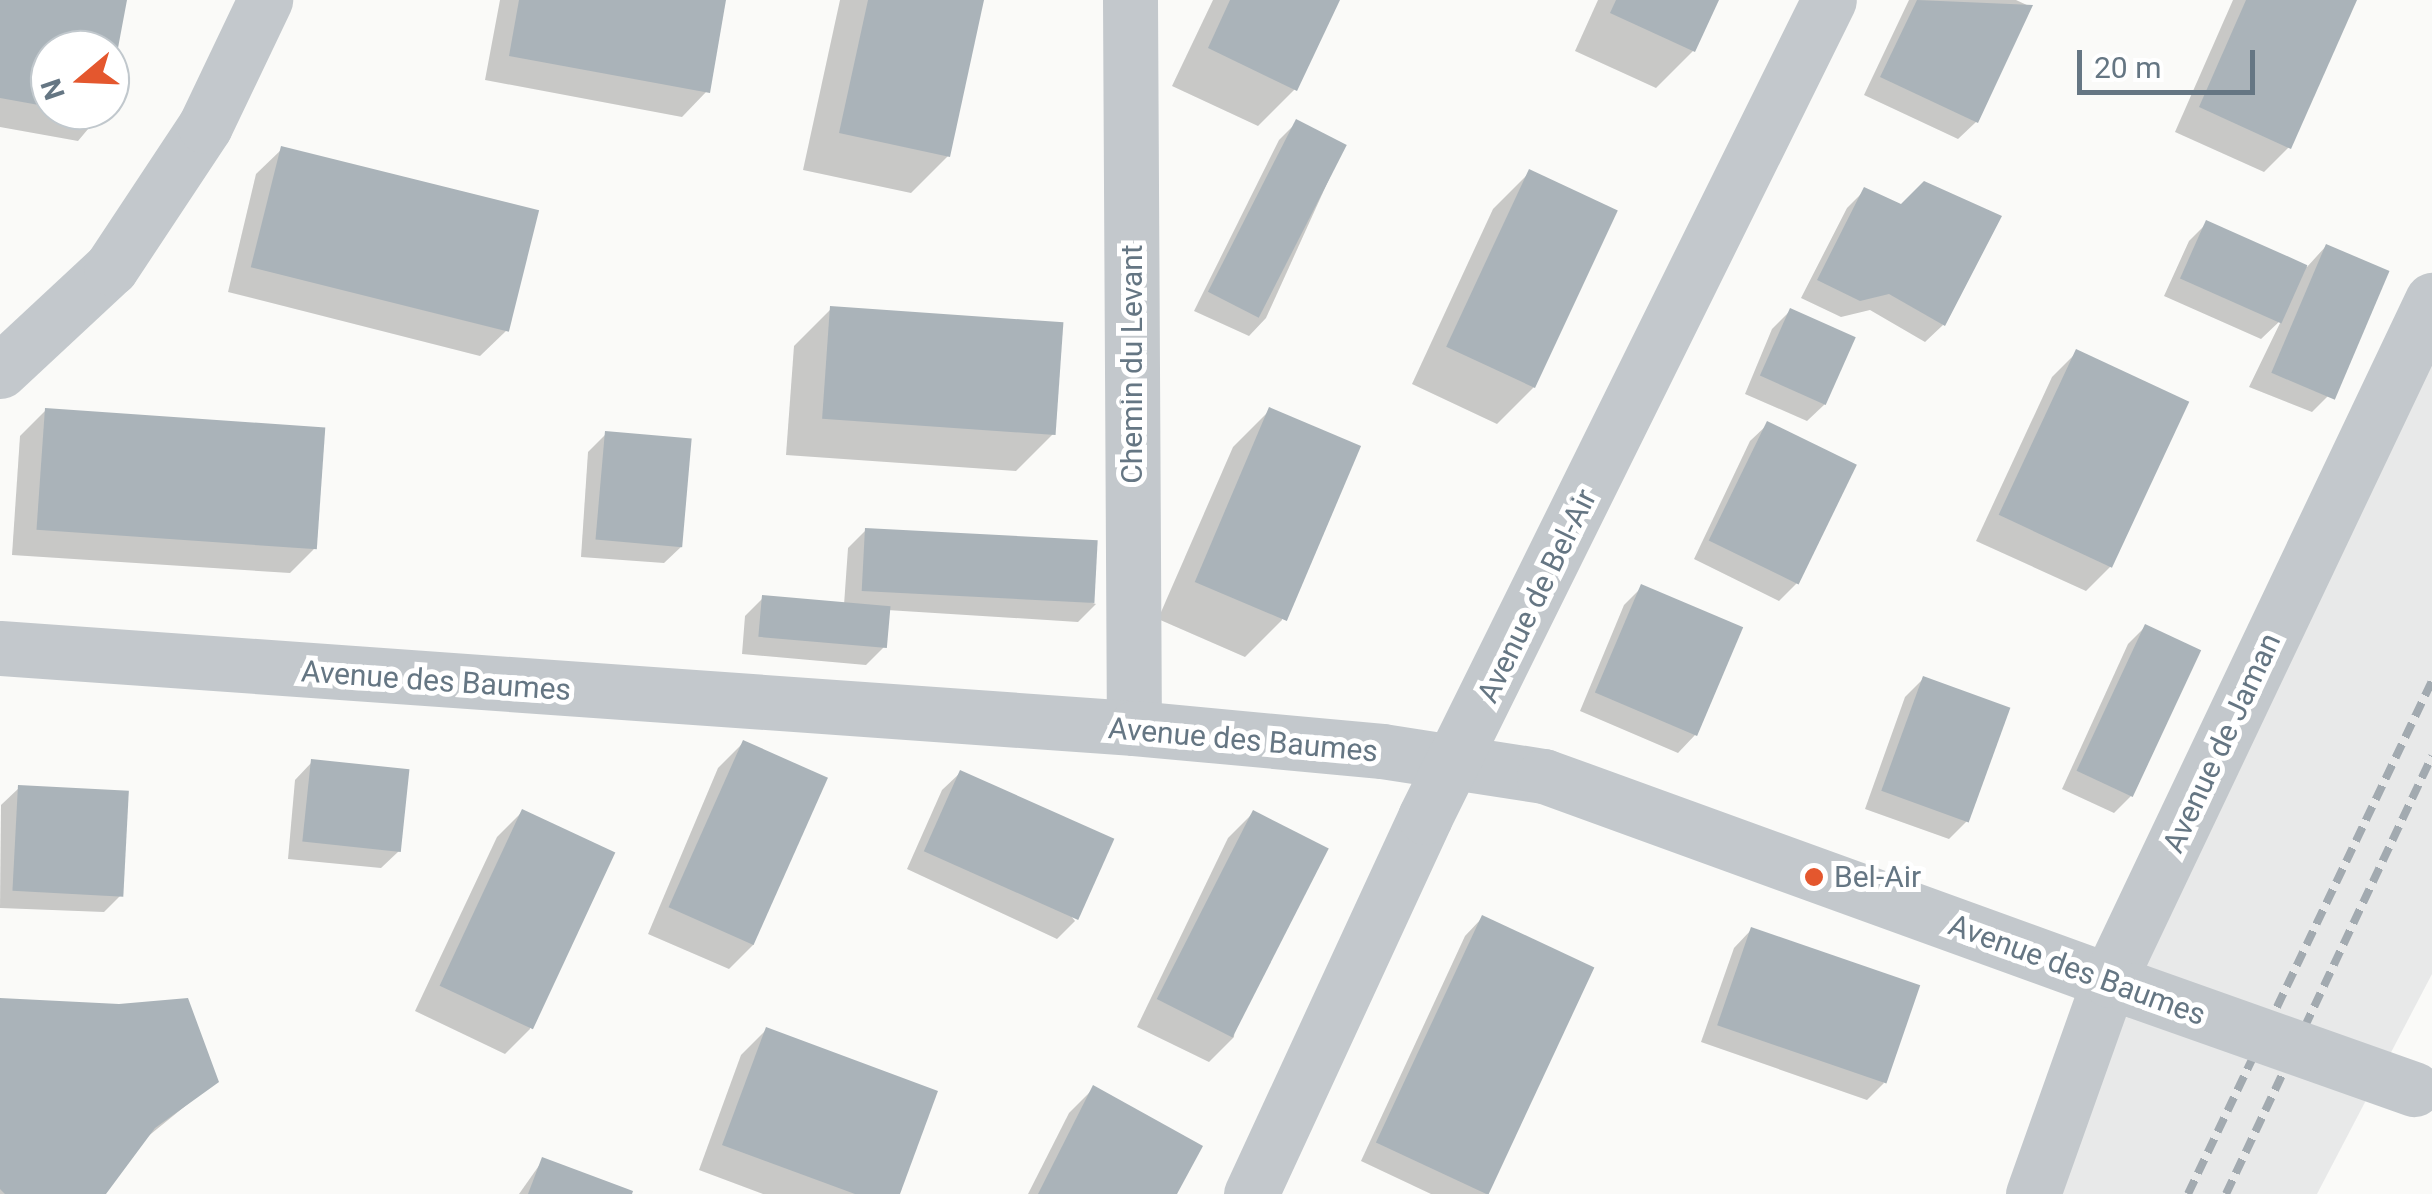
<!DOCTYPE html>
<html>
<head>
<meta charset="utf-8">
<style>
  body { margin:0 }
  #map { position:relative; width:2432px; height:1194px; overflow:hidden; background:#fafaf8; font-family:Roboto,sans-serif }
  div>[style] { position:absolute }
  [style*='--x'] { left:calc(var(--x)*1px); top:calc(var(--y)*1px); width:calc(var(--w)*1px); rotate:calc(var(--a)*1deg) }
  .built>* { inset:0; background:#e8e9e9 }
  .shadow>* { inset:0; background:#0003 }
  .building>* { inset:0; background:#aab3b9; transform-origin:0 0 }
  .minor>* { height:55px; margin:-27.5px; padding:0 27.5px; transform-origin:27.5px; border-radius:27.5px; background:#c3c8cc }
  .rail>* { height:8px; margin-top:-4px; transform-origin:0; background:repeating-linear-gradient(90deg,#a2aab0 0 15px,transparent 0 23px) }
  .minor-bridge>* { height:55px; margin:-27.5px; padding:0 27.5px; transform-origin:27.5px; border-radius:27.5px; background:#c3c8cc }
  .dots>* { width:28px; height:28px; translate:-50% -50%; box-sizing:border-box; border:5px solid #fff; border-radius:50% }
  span { translate:-50% -50%; white-space:nowrap; text-align:center; line-height:1.15; -webkit-text-stroke:10px #fff; paint-order:stroke }
  .street-label { font-size:30px; color:#657683 }
  .poi-label { font-size:30px; color:#657683 }
  .left { translate:0 -50%; text-align:left }
  .north { position:absolute; left:30px; top:30px; width:100px; height:100px; box-sizing:border-box; background:#fff; border:2px solid #c1c8cd; border-radius:50%; rotate:251deg; font-size:28px; font-weight:700; line-height:40px; text-align:center; color:#657683 }
  .north::after { content:''; display:block; margin:auto; width:35px; height:45px; background:#e4572e; clip-path:polygon(50% 0,100% 100%,50% 72%,0 100%) }
  .scale { position:absolute; left:2077px; top:50px; width:178px; height:45px; box-sizing:border-box; border:5px solid #657683; border-top:0; padding-left:12px; font-size:30px; line-height:35px; white-space:nowrap; color:#657683; -webkit-text-stroke:8px #fff; paint-order:stroke }
</style>
</head>
<body>
<div id="map">
  <div class="built">
    <i style="clip-path:polygon(2432px 300px,2432px 974px,2317px 1194px,2033px 1194px)"></i>
  </div>
  <div class="shadow">
    <i style="clip-path:polygon(0 0,124px 0,110px 76px,110px 50px,50px 50px,50px 110px,104px 110px,78px 141px,0 127px)"></i>
    <i style="clip-path:polygon(500px 0,724px 0,707px 91px,682px 117px,485px 80px)"></i>
    <i style="clip-path:polygon(840px 0,982px 0,948px 156px,911px 193px,803px 170px)"></i>
    <i style="clip-path:polygon(1213px 0,1337px 0,1295px 89px,1258px 126px,1172px 86px)"></i>
    <i style="clip-path:polygon(1598px 0,1716px 0,1693px 51px,1656px 88px,1575px 51px)"></i>
    <i style="clip-path:polygon(1909px 0,2016px 0,2029px 6px,1976px 122px,1958px 139px,1864px 95px)"></i>
    <i style="clip-path:polygon(2233px 0,2354px 0,2289px 147px,2264px 172px,2175px 132px)"></i>
    <i style="clip-path:polygon(1297px 122px,1344px 146px,1266px 318px,1249px 336px,1194px 311px,1279px 140px)"></i>
    <i style="clip-path:polygon(282px 149px,506px 331px,480px 356px,228px 292px,256px 174px)"></i>
    <i style="clip-path:polygon(1530px 172px,1534px 387px,1497px 424px,1412px 384px,1493px 209px)"></i>
    <i style="clip-path:polygon(1865px 190px,1943px 325px,1925px 342px,1870px 310px,1841px 317px,1801px 298px,1847px 208px)"></i>
    <i style="clip-path:polygon(2207px 223px,2307px 267px,2326px 246px,2330px 394px,2312px 412px,2249px 387px,2282px 319px,2261px 339px,2164px 296px,2189px 241px)"></i>
    <i style="clip-path:polygon(831px 309px,1053px 434px,1016px 471px,786px 455px,794px 346px)"></i>
    <i style="clip-path:polygon(1790px 311px,1825px 404px,1807px 421px,1745px 394px,1772px 329px)"></i>
    <i style="clip-path:polygon(2077px 352px,2111px 566px,2086px 591px,1976px 541px,2052px 377px)"></i>
    <i style="clip-path:polygon(46px 410px,315px 548px,290px 573px,12px 555px,20px 436px)"></i>
    <i style="clip-path:polygon(1270px 410px,1282px 620px,1245px 657px,1158px 619px,1233px 447px)"></i>
    <i style="clip-path:polygon(1768px 424px,1797px 583px,1779px 601px,1694px 559px,1750px 441px)"></i>
    <i style="clip-path:polygon(606px 434px,682px 546px,664px 563px,581px 557px,588px 452px)"></i>
    <i style="clip-path:polygon(866px 530px,1096px 604px,1078px 622px,887px 610px,884px 647px,866px 665px,742px 654px,745px 616px,763px 598px,844px 605px,848px 548px)"></i>
    <i style="clip-path:polygon(1642px 587px,1695px 735px,1678px 753px,1580px 711px,1624px 605px)"></i>
    <i style="clip-path:polygon(2145px 627px,2132px 795px,2114px 813px,2062px 789px,2128px 644px)"></i>
    <i style="clip-path:polygon(1923px 679px,1967px 821px,1949px 839px,1865px 809px,1905px 697px)"></i>
    <i style="clip-path:polygon(743px 743px,754px 944px,729px 969px,648px 934px,718px 768px)"></i>
    <i style="clip-path:polygon(312px 762px,399px 851px,381px 868px,288px 859px,295px 780px)"></i>
    <i style="clip-path:polygon(960px 773px,1075px 921px,1057px 939px,907px 869px,942px 790px)"></i>
    <i style="clip-path:polygon(19px 788px,122px 894px,104px 912px,0 908px,1px 805px)"></i>
    <i style="clip-path:polygon(522px 812px,530px 1029px,505px 1054px,415px 1011px,497px 837px)"></i>
    <i style="clip-path:polygon(1253px 813px,1234px 1037px,1209px 1062px,1137px 1027px,1228px 838px)"></i>
    <i style="clip-path:polygon(1482px 918px,1592px 968px,1486px 1194px,1431px 1194px,1361px 1161px,1465px 936px)"></i>
    <i style="clip-path:polygon(1751px 930px,1884px 1083px,1867px 1100px,1701px 1042px,1734px 948px)"></i>
    <i style="clip-path:polygon(0 1000px,216px 1081px,141px 1142px,103px 1194px,0 1194px)"></i>
    <i style="clip-path:polygon(766px 1030px,897px 1194px,763px 1194px,699px 1170px,741px 1055px)"></i>
    <i style="clip-path:polygon(1094px 1088px,1174px 1194px,1028px 1194px,1069px 1113px)"></i>
    <i style="clip-path:polygon(543px 1160px,629px 1194px,519px 1194px)"></i>
  </div>
  <div class="building">
    <i style="clip-path:polygon(0 0,127px 0,112px 80px,110px 50px,50px 50px,50px 107px,0 98px)"></i>
    <i style="clip-path:polygon(519px 0,726px 0,710px 93px,509px 56px)"></i>
    <i style="clip-path:polygon(868px 0,984px 0,950px 157px,839px 133px)"></i>
    <i style="clip-path:polygon(1230px 0,1340px 0,1297px 91px,1208px 48px)"></i>
    <i style="clip-path:polygon(1616px 0,1719px 0,1695px 52px,1610px 13px)"></i>
    <i style="clip-path:polygon(1917px 0,2033px 5px,1978px 123px,1880px 77px)"></i>
    <i style="clip-path:polygon(2246px 0,2357px 0,2291px 149px,2199px 107px)"></i>
    <i style="clip-path:polygon(76px 110px,106px 110px,105px 117px)"></i>
    <i style="left:1296px;top:119px;width:57px;height:194px;rotate:27deg"></i>
    <i style="left:281px;top:146px;width:266px;height:125px;rotate:14deg"></i>
    <i style="left:1529px;top:169px;width:98px;height:196px;rotate:25deg"></i>
    <i style="clip-path:polygon(1924px 181px,2002px 216px,1945px 326px,1889px 294px,1860px 301px,1817px 280px,1864px 187px,1901px 204px)"></i>
    <i style="left:2206px;top:220px;width:111px;height:64px;rotate:24deg"></i>
    <i style="left:2326px;top:244px;width:69px;height:140px;rotate:23deg"></i>
    <i style="left:830px;top:306px;width:234px;height:113px;rotate:4deg"></i>
    <i style="left:1790px;top:308px;width:72px;height:74px;rotate:24deg"></i>
    <i style="left:2076px;top:349px;width:125px;height:183px;rotate:25deg"></i>
    <i style="left:1269px;top:407px;width:100px;height:190px;rotate:23deg"></i>
    <i style="left:45px;top:408px;width:281px;height:122px;rotate:4deg"></i>
    <i style="left:1767px;top:421px;width:100px;height:133px;rotate:26deg"></i>
    <i style="left:605px;top:431px;width:87px;height:109px;rotate:5deg"></i>
    <i style="left:865px;top:528px;width:233px;height:63px;rotate:3deg"></i>
    <i style="left:1641px;top:584px;width:111px;height:118px;rotate:23deg"></i>
    <i style="left:762px;top:595px;width:129px;height:42px;rotate:5deg"></i>
    <i style="left:2145px;top:624px;width:62px;height:162px;rotate:25deg"></i>
    <i style="left:1923px;top:676px;width:93px;height:122px;rotate:20deg"></i>
    <i style="left:743px;top:740px;width:93px;height:183px;rotate:24deg"></i>
    <i style="left:311px;top:759px;width:99px;height:83px;rotate:6deg"></i>
    <i style="left:960px;top:770px;width:169px;height:89px;rotate:24deg"></i>
    <i style="left:18px;top:785px;width:111px;height:106px;rotate:3deg"></i>
    <i style="left:522px;top:809px;width:103px;height:195px;rotate:25deg"></i>
    <i style="left:1253px;top:810px;width:85px;height:212px;rotate:27deg"></i>
    <i style="left:1482px;top:915px;width:124px;height:251px;rotate:25deg"></i>
    <i style="left:1751px;top:927px;width:179px;height:104px;rotate:19deg"></i>
    <i style="clip-path:polygon(0 998px,119px 1004px,188px 998px,219px 1082px,155px 1128px,106px 1194px,5px 1194px,0 1189px)"></i>
    <i style="clip-path:polygon(766px 1027px,938px 1091px,900px 1194px,855px 1194px,722px 1145px)"></i>
    <i style="clip-path:polygon(1093px 1085px,1203px 1146px,1177px 1194px,1038px 1194px)"></i>
    <i style="clip-path:polygon(542px 1157px,633px 1191px,632px 1194px,528px 1194px)"></i>
  </div>
  <div class="minor">
    <i style="--x:1130;--y:0;--w:728;--a:89.69"></i>
    <i style="--x:0;--y:371;--w:151;--a:-42.9"></i>
    <i style="--x:111;--y:268;--w:170;--a:-56.5"></i>
    <i style="--x:205;--y:126;--w:140;--a:-64.5"></i>
    <i style="--x:0;--y:648;--w:1137;--a:4.04"></i>
    <i style="--x:1134;--y:728;--w:249;--a:5.3"></i>
    <i style="--x:1382;--y:751;--w:164;--a:8.8"></i>
    <i style="--x:1544;--y:776;--w:628;--a:19.94"></i>
    <i style="--x:1251;--y:1194;--w:415;--a:-65.2"></i>
    <i style="--x:1425;--y:817;--w:911;--a:-63.69"></i>
    <i style="--x:2033;--y:1194;--w:227;--a:-70.4"></i>
    <i style="--x:2109;--y:980;--w:753;--a:-64.59"></i>
  </div>
  <div class="rail">
    <i style="--x:2188;--y:1194;--w:568;--a:-64.56"></i>
    <i style="--x:2226;--y:1194;--w:484;--a:-64.8"></i>
  </div>
  <div class="minor-bridge">
    <i style="--x:2134;--y:990;--w:297;--a:19.5"></i>
  </div>
  <div class="dots">
    <i style="left:1814px;top:877px;background:#e4572e"></i>
  </div>
  <div class="street-label">
    <span style="left:1132px;top:364px;rotate:-90deg">Chemin du Levant</span>
    <span style="left:1537px;top:596px;rotate:-64deg">Avenue de Bel-Air</span>
    <span style="left:436px;top:681px;rotate:4deg">Avenue des Baumes</span>
    <span style="left:1243px;top:740px;rotate:5deg">Avenue des Baumes</span>
    <span style="left:2222px;top:743px;rotate:-65deg">Avenue de Jaman</span>
    <span style="left:2077px;top:970px;rotate:20deg">Avenue des Baumes</span>
  </div>
  <div class="poi-label">
    <span class="left" style="left:1834px;top:877px">Bel-Air</span>
  </div>
  <div class="north">N</div>
  <div class="scale">20 m</div>
</div>
</body>
</html>
